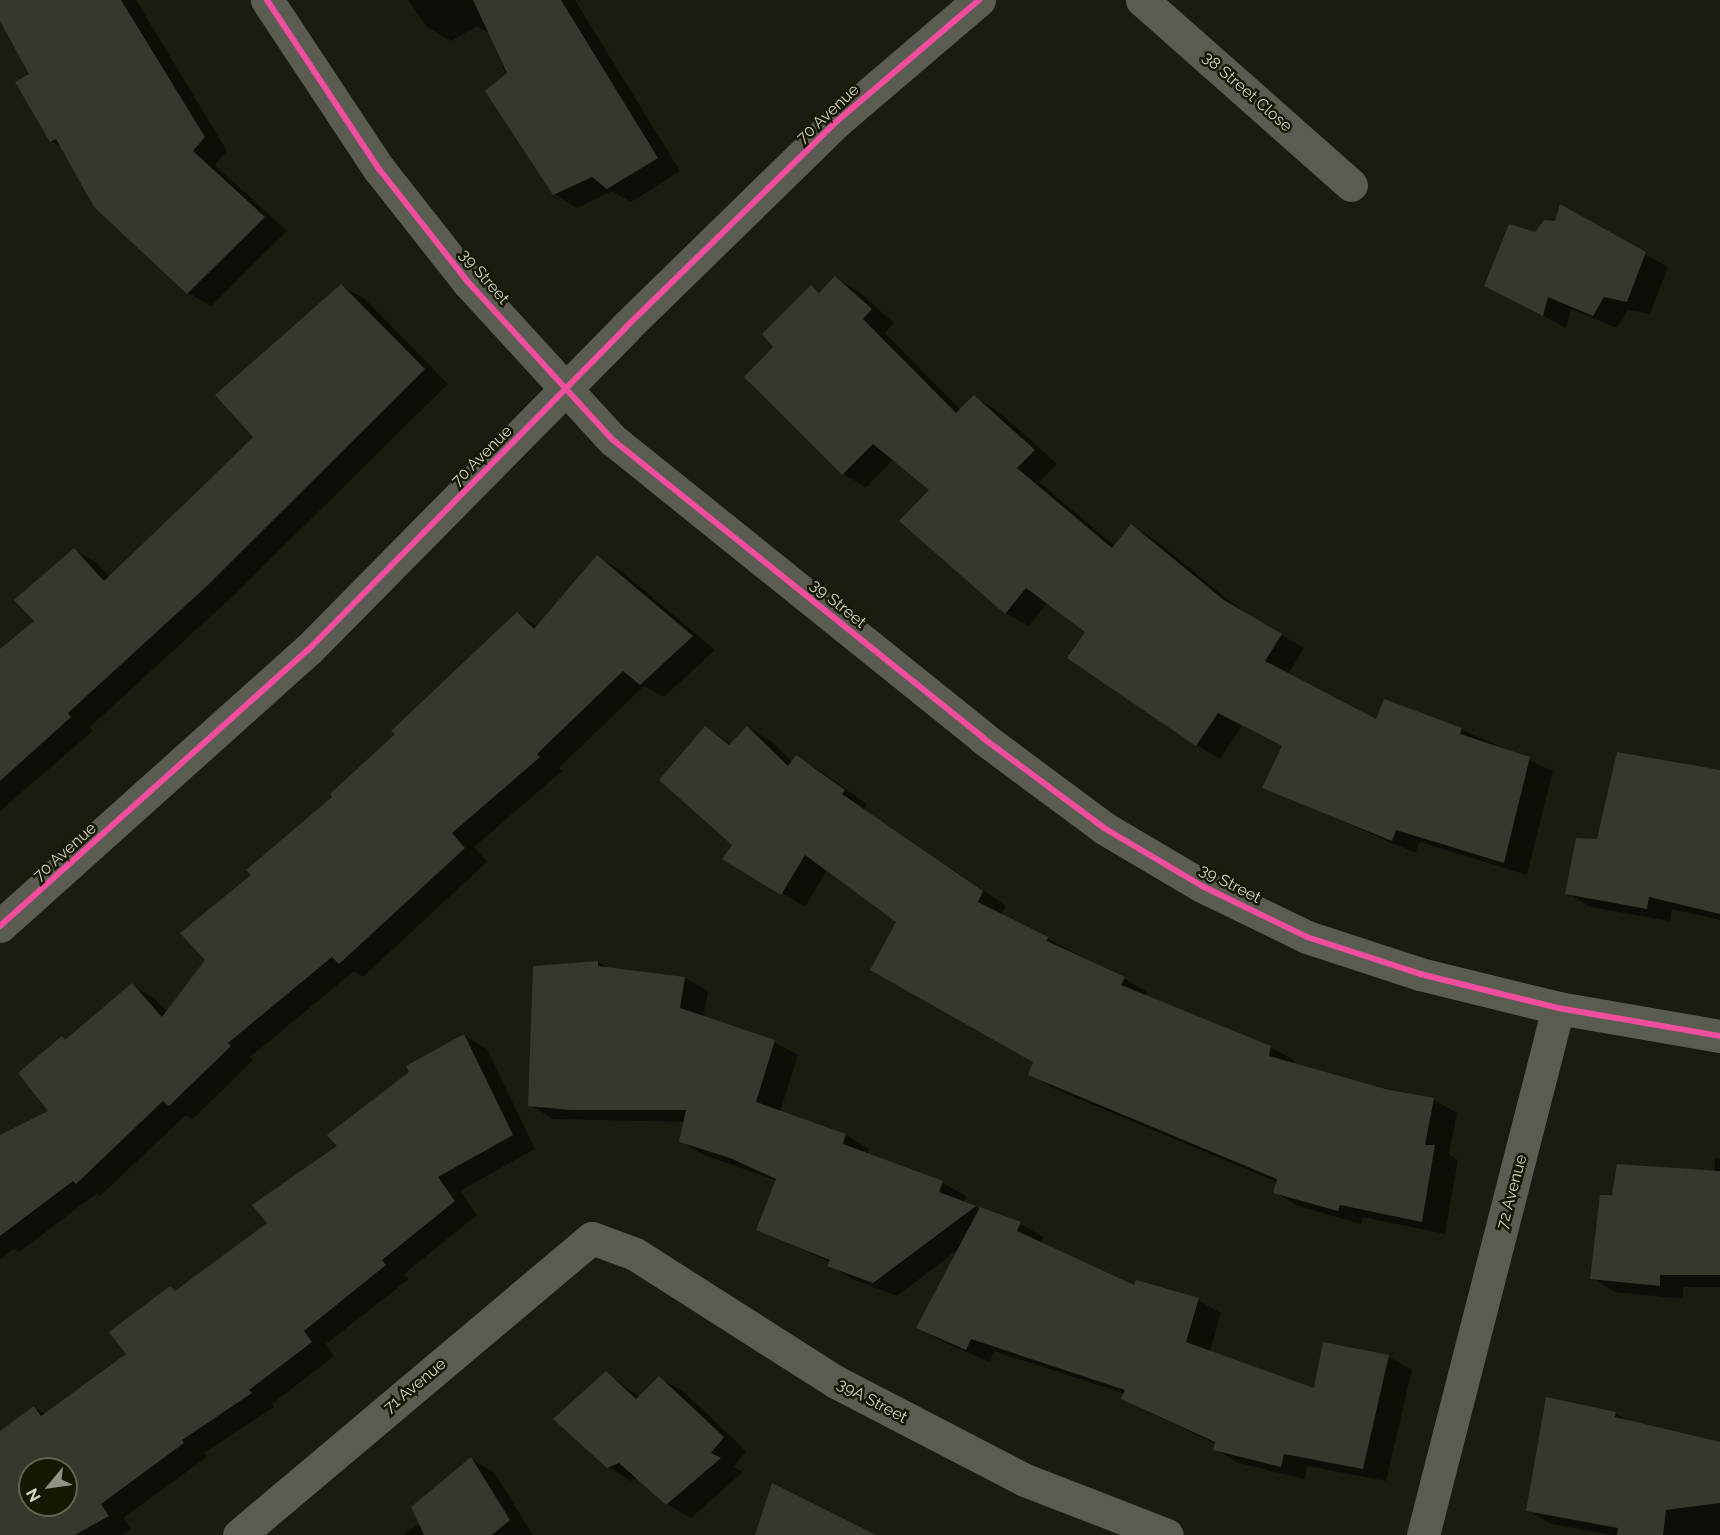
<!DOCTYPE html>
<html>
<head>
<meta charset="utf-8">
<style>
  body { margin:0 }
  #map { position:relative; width:1720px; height:1535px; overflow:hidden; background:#1b1c10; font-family:Raleway,sans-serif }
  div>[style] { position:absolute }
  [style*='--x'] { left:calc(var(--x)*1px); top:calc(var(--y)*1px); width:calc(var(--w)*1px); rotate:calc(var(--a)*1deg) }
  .shadow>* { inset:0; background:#0007 }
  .building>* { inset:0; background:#38372d }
  .minor>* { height:33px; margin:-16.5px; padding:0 16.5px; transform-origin:16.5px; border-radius:16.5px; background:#5b5c51 }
  .cycleway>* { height:6px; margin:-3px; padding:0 3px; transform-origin:3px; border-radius:3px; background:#ef4d9e }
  span { translate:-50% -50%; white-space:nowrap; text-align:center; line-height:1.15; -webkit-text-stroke:5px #171802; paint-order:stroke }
  .street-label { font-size:16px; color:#d2d4c6 }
  .north { position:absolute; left:18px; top:1457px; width:60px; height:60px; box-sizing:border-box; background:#171802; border:2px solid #626350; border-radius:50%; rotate:241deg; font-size:16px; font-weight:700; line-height:24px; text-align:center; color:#d2d4c6 }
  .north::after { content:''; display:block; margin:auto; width:21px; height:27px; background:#929486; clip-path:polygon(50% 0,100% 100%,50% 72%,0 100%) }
</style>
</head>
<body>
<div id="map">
  <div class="shadow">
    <i style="clip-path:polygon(0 0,136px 0,227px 151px,215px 165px,287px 231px,211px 306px,188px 293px,63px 148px,51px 141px,31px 75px,0 18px)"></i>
    <i style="clip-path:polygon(408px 0,575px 0,680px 171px,631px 202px,612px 191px,577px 208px,554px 194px,490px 34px,477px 26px,451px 41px,427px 27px)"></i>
    <i style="clip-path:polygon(1561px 206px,1668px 267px,1650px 314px,1628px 310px,1617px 328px,1571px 309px,1566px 328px,1486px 285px,1536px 234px,1556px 222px)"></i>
    <i style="clip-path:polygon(835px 278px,858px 291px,894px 323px,885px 333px,961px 410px,974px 397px,997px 410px,1057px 464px,1039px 482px,1115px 546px,1132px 526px,1155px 540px,1247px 615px,1304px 648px,1288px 675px,1377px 721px,1461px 729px,1553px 771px,1527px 875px,1420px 842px,1415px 853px,1264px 787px,1283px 747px,1242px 726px,1220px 759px,1197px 745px,1069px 658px,1087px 631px,1048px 602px,1029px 626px,1005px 613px,932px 490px,894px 459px,866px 487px,843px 474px,775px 347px,811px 287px,822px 293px)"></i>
    <i style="clip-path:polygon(341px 286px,365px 299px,448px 384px,232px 597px,90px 727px,93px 731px,0 811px,0 651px,36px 621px,74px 550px,97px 563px,110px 578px,255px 437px)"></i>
    <i style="clip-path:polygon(597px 557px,620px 570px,715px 650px,664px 697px,644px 686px,559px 768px,562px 771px,474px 847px,487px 862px,363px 977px,354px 971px,250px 1057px,253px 1060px,193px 1119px,186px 1115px,100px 1196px,96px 1194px,19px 1252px,14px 1249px,0 1260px,0 1137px,50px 1112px,62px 1038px,67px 1041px,132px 985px,155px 999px,167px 1012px,207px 960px,253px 875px,517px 614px,538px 627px)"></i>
    <i style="clip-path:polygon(748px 727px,771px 741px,792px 762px,796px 757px,819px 770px,867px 804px,864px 809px,1006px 906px,1001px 915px,1124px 978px,1147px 992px,1145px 996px,1270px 1047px,1294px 1060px,1293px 1065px,1388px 1092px,1434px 1100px,1457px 1113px,1449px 1154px,1458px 1160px,1445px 1234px,1363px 1217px,1361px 1224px,1298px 1206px,1275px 1192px,1277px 1182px,1053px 1088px,1030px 1074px,1035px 1061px,898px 922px,827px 870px,805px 907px,782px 893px,734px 845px,706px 728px,732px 744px)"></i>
    <i style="clip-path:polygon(1720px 771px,1720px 920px,1672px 909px,1670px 921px,1590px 907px,1567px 893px,1599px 840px)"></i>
    <i style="clip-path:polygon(598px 962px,610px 969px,685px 978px,708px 991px,703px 1018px,774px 1042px,798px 1055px,780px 1112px,846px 1135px,869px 1149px,867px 1155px,943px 1183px,966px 1196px,963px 1202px,1020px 1224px,1044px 1237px,1041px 1244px,1135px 1288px,1198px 1300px,1221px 1313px,1210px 1352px,1315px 1390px,1388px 1356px,1412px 1370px,1386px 1481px,1307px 1466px,1305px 1479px,1238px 1463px,1215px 1449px,1216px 1444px,1146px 1411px,1123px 1398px,1125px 1394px,994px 1351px,990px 1362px,941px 1341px,918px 1328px,960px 1248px,897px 1296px,852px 1279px,829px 1265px,830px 1262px,758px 1229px,777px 1181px,704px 1155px,681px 1142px,685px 1122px,553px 1119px,530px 1105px,535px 967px)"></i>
    <i style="clip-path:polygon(evenodd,464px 1035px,487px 1049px,535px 1149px,460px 1191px,477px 1215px,404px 1274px,409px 1279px,326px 1344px,334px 1356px,272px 1404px,274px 1407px,204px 1453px,207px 1457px,123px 1518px,131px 1529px,121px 1535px,0 1535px,0 1433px,34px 1407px,45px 1414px,129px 1354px,171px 1288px,177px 1291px,269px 1224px,339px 1146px,464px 1035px,30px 1469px,66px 1469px,66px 1505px,30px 1505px,30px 1469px)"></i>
    <i style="clip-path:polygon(1715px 1158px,1720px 1158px,1720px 1287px,1683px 1287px,1683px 1299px,1615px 1292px,1592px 1278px,1614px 1196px,1714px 1173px)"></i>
    <i style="clip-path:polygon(606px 1373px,640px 1397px,659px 1378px,683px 1391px,746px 1451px,734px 1467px,743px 1472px,691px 1518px,667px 1504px,638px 1478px,631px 1481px,608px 1467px)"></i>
    <i style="clip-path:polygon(1615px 1413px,1630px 1422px,1720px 1444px,1720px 1535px,1612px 1535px,1551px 1524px,1528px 1510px)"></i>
    <i style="clip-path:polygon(471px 1459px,494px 1472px,533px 1535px,403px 1535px,420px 1523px)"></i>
  </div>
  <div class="building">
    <i style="clip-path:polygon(0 0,121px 0,205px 137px,193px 151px,265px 217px,187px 294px,94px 207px,56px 139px,50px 142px,15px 82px,29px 74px,0 21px)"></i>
    <i style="clip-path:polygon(473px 0,561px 0,658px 158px,607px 189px,592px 177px,553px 195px,485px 91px,507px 73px)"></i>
    <i style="clip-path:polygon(1560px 204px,1646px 252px,1627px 302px,1604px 297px,1593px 316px,1548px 297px,1543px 316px,1484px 286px,1509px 224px,1535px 232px,1544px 220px,1555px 221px)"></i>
    <i style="clip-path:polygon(835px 276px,872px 309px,863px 319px,956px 413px,974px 395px,1035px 450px,1017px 468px,1112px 548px,1131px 524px,1224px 600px,1282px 634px,1265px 661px,1376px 719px,1384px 699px,1462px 728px,1460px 734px,1530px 757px,1504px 863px,1396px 830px,1392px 841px,1262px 788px,1282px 746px,1218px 713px,1196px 746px,1067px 658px,1085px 632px,1026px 588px,1005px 614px,899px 521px,929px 490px,873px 444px,842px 475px,744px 377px,773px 347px,762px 334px,811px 285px,819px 293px)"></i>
    <i style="clip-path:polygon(341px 284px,425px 369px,209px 584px,68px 713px,71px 717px,0 781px,0 649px,34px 621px,14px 600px,74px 548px,104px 581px,201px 488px,253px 437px,215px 395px)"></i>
    <i style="clip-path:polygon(597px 555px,693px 636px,640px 685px,623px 671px,537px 754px,540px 757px,452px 833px,465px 848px,339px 964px,332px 957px,228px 1043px,231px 1046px,169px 1106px,163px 1101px,76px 1184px,73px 1181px,0 1236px,0 1135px,48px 1111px,18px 1073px,62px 1036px,65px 1040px,132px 983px,162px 1017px,205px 960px,180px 933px,251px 875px,246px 870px,332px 797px,330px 794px,395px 734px,391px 731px,517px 612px,534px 629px)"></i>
    <i style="clip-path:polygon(705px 726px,729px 745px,747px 726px,788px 766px,796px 755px,845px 790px,842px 794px,983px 891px,978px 902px,1048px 937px,1047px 941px,1125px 977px,1121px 985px,1271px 1046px,1269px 1056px,1389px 1090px,1434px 1098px,1425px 1145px,1435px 1145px,1422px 1222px,1340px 1205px,1338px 1211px,1273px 1193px,1277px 1179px,1028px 1075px,1033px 1062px,870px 970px,896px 922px,805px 855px,781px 895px,722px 859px,732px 845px,659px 780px)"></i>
    <i style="clip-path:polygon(1617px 752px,1720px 770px,1720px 914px,1649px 897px,1647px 909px,1565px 894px,1576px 838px,1597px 839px)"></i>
    <i style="clip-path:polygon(598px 961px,598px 966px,685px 977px,680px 1008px,775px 1040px,756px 1102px,846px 1134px,843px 1144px,943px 1181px,939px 1192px,976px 1206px,873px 1283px,827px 1266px,830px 1260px,756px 1230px,776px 1179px,730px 1158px,679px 1142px,686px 1110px,571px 1110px,528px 1106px,533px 966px)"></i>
    <i style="clip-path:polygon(evenodd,464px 1034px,513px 1135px,438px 1177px,455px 1201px,382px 1260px,386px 1265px,304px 1331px,312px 1342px,249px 1390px,252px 1393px,182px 1440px,184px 1443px,101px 1504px,109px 1516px,75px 1535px,0 1535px,0 1431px,34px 1406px,41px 1416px,126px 1354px,109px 1332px,170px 1286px,175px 1291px,267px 1223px,252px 1205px,337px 1146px,327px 1135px,409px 1072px,406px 1066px,464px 1034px,30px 1469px,66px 1469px,66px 1505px,30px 1505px,30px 1469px)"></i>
    <i style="clip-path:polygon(1617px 1164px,1720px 1171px,1720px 1275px,1660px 1275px,1660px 1286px,1590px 1279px,1600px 1195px,1612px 1195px)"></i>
    <i style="clip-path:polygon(980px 1207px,1021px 1222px,1017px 1231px,1134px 1285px,1136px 1280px,1199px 1298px,1186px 1342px,1314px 1388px,1323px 1342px,1389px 1355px,1363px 1469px,1284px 1454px,1281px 1467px,1213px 1450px,1215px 1442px,1121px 1399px,1125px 1390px,971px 1339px,966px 1350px,916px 1328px)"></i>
    <i style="clip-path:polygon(606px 1371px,636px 1399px,659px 1376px,724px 1437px,711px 1453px,721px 1458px,666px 1505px,619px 1463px,607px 1468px,553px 1419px)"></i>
    <i style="clip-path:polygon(1546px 1397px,1616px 1412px,1615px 1417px,1720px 1442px,1720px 1503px,1666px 1510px,1663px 1535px,1617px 1535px,1618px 1528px,1526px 1511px)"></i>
    <i style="clip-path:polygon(471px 1457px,510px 1520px,492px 1535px,424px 1535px,411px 1507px)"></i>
    <i style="clip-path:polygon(772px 1483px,876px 1535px,755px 1535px)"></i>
  </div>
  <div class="minor">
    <i style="--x:267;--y:0;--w:203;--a:56.5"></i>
    <i style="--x:379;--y:169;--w:144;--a:51.8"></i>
    <i style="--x:468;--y:282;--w:214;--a:47.5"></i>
    <i style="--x:613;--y:440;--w:475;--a:38.8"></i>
    <i style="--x:983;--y:738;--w:151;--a:36.6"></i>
    <i style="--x:1104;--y:828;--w:114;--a:30.6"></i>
    <i style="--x:1202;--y:886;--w:117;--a:25.9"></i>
    <i style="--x:1307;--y:937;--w:119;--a:18.1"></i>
    <i style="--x:1420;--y:974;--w:142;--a:13.8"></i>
    <i style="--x:1558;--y:1008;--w:164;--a:9.8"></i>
    <i style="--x:1142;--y:0;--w:279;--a:41.5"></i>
    <i style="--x:0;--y:926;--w:414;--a:-41.9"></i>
    <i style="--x:308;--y:650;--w:452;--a:-45.4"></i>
    <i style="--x:625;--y:328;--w:295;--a:-44.3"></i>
    <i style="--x:836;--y:122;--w:188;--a:-40.5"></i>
    <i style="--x:239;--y:1535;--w:461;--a:-40.1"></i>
    <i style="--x:592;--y:1238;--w:46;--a:20.4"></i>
    <i style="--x:635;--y:1254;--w:238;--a:32.5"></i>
    <i style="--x:836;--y:1382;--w:213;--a:27.4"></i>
    <i style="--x:1025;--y:1480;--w:152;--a:21.2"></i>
    <i style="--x:1423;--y:1535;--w:544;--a:-75.63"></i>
  </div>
  <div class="cycleway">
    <i style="--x:267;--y:0;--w:203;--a:56.5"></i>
    <i style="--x:379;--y:169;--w:144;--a:51.8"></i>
    <i style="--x:468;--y:282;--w:214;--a:47.5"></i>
    <i style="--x:613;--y:440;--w:475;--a:38.8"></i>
    <i style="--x:983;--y:738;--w:151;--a:36.6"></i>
    <i style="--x:1104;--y:828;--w:114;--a:30.6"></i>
    <i style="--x:1202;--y:886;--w:117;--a:25.9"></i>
    <i style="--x:1307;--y:937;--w:119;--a:18.1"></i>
    <i style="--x:1420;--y:974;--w:142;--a:13.8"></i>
    <i style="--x:1558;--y:1008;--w:164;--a:9.8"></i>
    <i style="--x:0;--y:926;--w:414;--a:-41.9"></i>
    <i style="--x:308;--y:650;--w:452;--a:-45.4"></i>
    <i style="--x:625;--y:328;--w:295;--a:-44.3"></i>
    <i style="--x:836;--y:122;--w:188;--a:-40.5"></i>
  </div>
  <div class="street-label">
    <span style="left:1247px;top:92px;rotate:41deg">38 Street Close</span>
    <span style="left:828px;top:114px;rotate:-43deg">70 Avenue</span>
    <span style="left:484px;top:277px;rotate:49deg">39 Street</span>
    <span style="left:482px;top:456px;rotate:-45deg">70 Avenue</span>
    <span style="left:838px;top:604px;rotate:39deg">39 Street</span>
    <span style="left:65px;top:852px;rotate:-42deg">70 Avenue</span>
    <span style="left:1230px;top:884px;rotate:27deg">39 Street</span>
    <span style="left:1512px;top:1192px;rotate:-75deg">72 Avenue</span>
    <span style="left:415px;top:1386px;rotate:-40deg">71 Avenue</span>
    <span style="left:872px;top:1401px;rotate:28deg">39A Street</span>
  </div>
  <div class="north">N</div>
</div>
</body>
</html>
